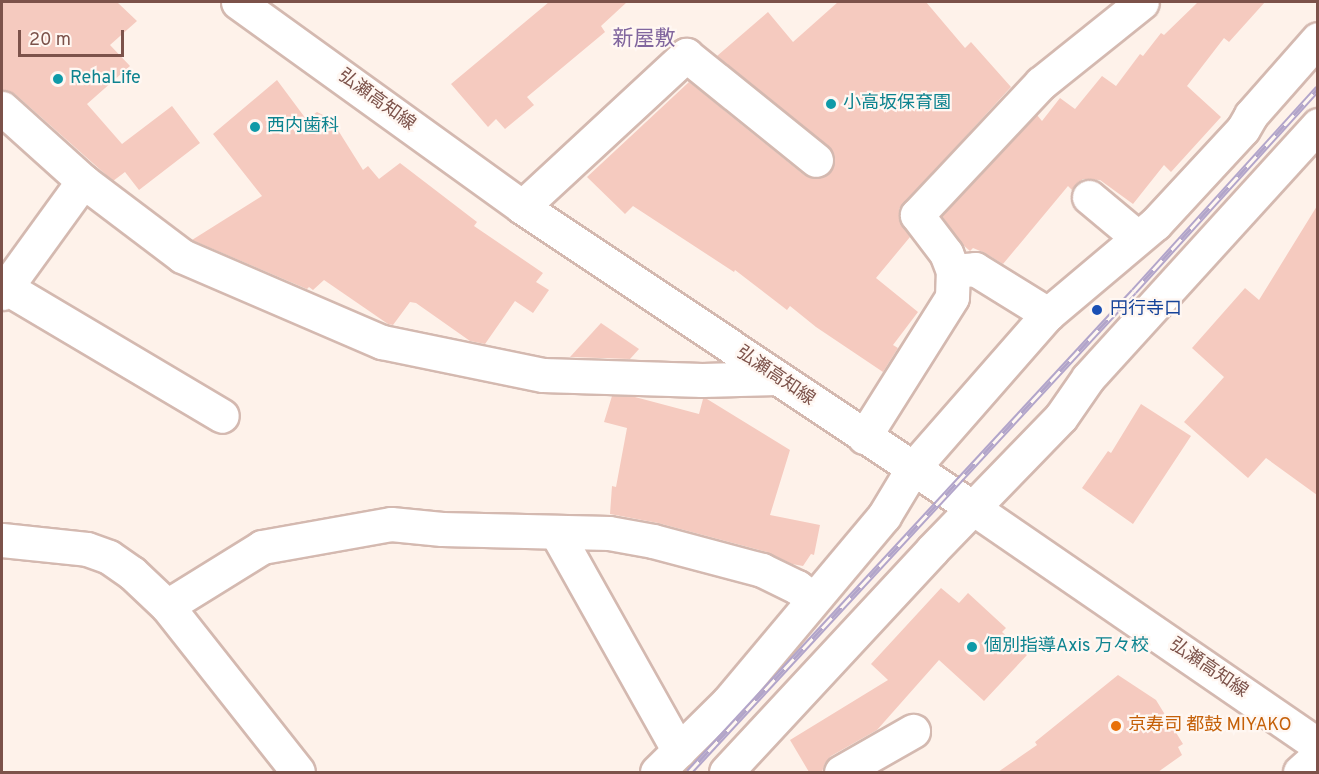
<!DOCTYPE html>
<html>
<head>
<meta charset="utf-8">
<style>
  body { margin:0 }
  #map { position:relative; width:1319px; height:774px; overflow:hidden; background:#fef2ea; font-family:Overpass,"Noto Sans JP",sans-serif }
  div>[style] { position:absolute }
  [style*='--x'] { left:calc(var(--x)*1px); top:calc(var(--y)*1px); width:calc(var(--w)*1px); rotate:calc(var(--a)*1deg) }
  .building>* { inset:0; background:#f5cabf }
  .roads { filter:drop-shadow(2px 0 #d4b9b0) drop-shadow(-2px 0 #d4b9b0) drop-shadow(0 2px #d4b9b0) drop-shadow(0 -2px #d4b9b0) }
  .minor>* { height:33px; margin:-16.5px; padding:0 16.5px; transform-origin:16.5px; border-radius:16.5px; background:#fff }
  .tertiary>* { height:33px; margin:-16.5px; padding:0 16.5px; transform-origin:16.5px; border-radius:16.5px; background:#fff }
  .secondary>* { height:33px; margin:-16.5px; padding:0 16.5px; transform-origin:16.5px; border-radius:16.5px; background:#fff }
  .rail>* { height:7px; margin-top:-3.5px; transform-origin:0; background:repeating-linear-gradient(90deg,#fff7f2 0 14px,#b2a5ca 0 28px); box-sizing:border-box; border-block:2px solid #b2a5ca }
  .dots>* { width:16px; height:16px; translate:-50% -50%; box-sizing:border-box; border:3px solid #fff7f2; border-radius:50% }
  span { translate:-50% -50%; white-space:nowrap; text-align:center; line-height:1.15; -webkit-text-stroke:4.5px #fff7f2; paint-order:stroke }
  .culture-label { font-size:18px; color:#0d838f }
  .left { translate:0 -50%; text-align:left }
  .street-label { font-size:18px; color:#7c524a }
  .transit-label { font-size:18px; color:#164399 }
  .food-label { font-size:18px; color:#c56008 }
  .quarter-label { font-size:21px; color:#81669e }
  .frame { position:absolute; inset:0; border:3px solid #7c524a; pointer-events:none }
  .scale { position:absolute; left:18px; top:30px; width:106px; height:27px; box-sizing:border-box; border:3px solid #7c524a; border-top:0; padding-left:8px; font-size:18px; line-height:21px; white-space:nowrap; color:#7c524a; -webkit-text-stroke:4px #fff7f2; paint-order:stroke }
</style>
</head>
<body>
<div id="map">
  <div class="building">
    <i style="clip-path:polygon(2px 2px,117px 2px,137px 21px,110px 45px,130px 66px,87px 104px,122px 144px,172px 106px,200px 143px,139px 190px,125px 172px,113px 181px,15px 94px,2px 90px)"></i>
    <i style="clip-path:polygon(549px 2px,627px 2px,601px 26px,605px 32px,527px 97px,534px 105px,505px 129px,496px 119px,488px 127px,451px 84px)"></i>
    <i style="clip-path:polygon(838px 2px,926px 2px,965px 48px,971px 42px,1011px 87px,899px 209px,899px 219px,910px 237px,876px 278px,918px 312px,893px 345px,898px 348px,883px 372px,816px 327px,790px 306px,787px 310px,735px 270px,734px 272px,633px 206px,625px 214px,587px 177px,689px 82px,804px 175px,814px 179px,823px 177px,831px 171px,835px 162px,834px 154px,828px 146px,717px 56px,768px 12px,793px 42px)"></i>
    <i style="clip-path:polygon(1198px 2px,1265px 2px,1229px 42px,1224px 38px,1187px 86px,1221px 117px,1171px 172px,1164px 165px,1133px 204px,1100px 180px,1083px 179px,1072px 190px,1068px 186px,1003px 264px,985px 253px,973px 248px,970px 251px,962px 244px,942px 216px,1037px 115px,1042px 121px,1060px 98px,1075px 109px,1102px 76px,1116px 86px,1140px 54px,1143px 56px,1161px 33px,1164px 35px)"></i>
    <i style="clip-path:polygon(277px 80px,306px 119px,317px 112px,331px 119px,363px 170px,368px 166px,379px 179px,400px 163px,477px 222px,474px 226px,543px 273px,536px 282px,549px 290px,533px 313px,515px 301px,485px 344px,470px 341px,416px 303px,410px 302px,393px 325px,388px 324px,324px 280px,313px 290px,309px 287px,307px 289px,192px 240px,262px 196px,213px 134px)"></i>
    <i style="clip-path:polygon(1317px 206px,1317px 495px,1266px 458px,1248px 478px,1184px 422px,1224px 377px,1192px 348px,1245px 288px,1259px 300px)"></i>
    <i style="clip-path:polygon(601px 323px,639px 349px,630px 359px,570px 357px)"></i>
    <i style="clip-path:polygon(612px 396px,635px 397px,699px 414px,703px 399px,707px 399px,790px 450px,770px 515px,820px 525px,814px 555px,811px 554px,803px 566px,792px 564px,767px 552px,658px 523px,610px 514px,612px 486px,616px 487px,627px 428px,604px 422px)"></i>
    <i style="clip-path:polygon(1141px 404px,1191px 436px,1133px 524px,1082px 488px,1108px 451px,1111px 453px)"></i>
    <i style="clip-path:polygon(941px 588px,959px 603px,968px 593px,1006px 628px,1002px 632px,1027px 655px,984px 701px,939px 660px,877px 730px,831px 756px,825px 763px,822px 772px,809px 772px,790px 740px,888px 680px,871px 664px)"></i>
    <i style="clip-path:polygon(1118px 675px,1156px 700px,1183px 744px,1178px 747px,1182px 755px,1158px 772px,998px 772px,1037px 745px,1035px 742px)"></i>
  </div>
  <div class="roads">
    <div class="minor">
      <i style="--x:2;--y:108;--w:109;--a:42"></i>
      <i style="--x:83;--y:181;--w:124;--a:37.1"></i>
      <i style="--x:182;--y:256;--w:218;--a:23.3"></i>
      <i style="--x:382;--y:342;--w:164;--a:11.6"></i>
      <i style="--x:543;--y:375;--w:159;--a:1.8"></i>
      <i style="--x:702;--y:380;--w:75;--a:-1.5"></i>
      <i style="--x:1089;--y:197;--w:62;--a:39.8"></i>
      <i style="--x:522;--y:207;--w:224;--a:-42.8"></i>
      <i style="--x:686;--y:55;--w:167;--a:38.9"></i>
      <i style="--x:953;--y:271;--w:22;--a:-5"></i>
      <i style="--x:975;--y:269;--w:86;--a:31.7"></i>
      <i style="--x:5;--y:287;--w:252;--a:30.7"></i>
      <i style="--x:2;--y:293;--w:138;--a:-54.1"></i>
      <i style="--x:864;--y:437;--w:165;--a:-57.8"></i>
      <i style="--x:952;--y:297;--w:26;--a:-88"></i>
      <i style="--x:953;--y:271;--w:19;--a:-111"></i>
      <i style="--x:946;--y:253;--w:48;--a:-127.3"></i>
      <i style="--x:917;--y:215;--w:181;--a:-46.8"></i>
      <i style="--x:1041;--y:83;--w:129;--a:-38.7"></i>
      <i style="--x:556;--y:532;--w:251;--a:60.7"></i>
      <i style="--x:2;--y:540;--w:85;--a:6"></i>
      <i style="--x:87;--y:549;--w:23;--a:20"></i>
      <i style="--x:109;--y:557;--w:28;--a:35"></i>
      <i style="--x:132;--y:573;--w:48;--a:43.3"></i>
      <i style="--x:167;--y:606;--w:211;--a:51.7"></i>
      <i style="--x:167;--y:606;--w:112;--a:-31.8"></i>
      <i style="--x:262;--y:547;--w:131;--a:-10.1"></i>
      <i style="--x:391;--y:524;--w:51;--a:5.6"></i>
      <i style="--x:442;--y:529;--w:167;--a:1.4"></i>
      <i style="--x:609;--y:533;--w:45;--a:10.3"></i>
      <i style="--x:653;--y:541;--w:113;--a:14.9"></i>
      <i style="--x:762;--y:570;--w:39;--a:26"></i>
      <i style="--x:797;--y:587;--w:20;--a:37"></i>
      <i style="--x:657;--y:772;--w:100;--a:-44.6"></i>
      <i style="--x:728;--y:702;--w:243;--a:-50"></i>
      <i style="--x:884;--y:516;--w:56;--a:-58.9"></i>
      <i style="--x:913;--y:468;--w:205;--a:-48.8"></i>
      <i style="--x:1048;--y:314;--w:140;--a:-40.1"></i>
      <i style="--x:1155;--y:224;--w:129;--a:-47.2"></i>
      <i style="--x:1243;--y:129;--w:16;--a:-60"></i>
      <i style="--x:1251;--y:115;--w:101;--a:-48.6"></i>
      <i style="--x:726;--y:772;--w:303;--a:-47.1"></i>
      <i style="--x:932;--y:550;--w:185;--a:-45.9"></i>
      <i style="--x:1061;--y:417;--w:47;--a:-55.3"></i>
      <i style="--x:1088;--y:378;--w:342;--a:-47.7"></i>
      <i style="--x:841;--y:772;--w:83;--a:-29.7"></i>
    </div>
    <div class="tertiary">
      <i style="--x:1300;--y:772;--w:24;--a:-42"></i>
    </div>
    <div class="secondary">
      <i style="--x:238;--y:2;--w:350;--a:35.8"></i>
      <i style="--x:522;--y:207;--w:542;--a:33.72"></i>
      <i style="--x:973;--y:508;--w:419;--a:34.5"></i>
    </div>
  </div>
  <div class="rail">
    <i style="--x:689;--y:772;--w:655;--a:-47.23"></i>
    <i style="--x:1134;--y:291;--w:274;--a:-47.8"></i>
  </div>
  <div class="dots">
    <i style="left:58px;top:79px;background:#0f9aa8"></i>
    <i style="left:831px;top:104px;background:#0f9aa8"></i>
    <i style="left:255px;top:127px;background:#0f9aa8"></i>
    <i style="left:1097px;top:310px;background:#1a4fb4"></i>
    <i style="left:972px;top:647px;background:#0f9aa8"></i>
    <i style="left:1116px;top:726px;background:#e8710a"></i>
  </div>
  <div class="culture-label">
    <span class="left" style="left:70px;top:79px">RehaLife</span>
    <span class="left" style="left:843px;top:104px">小高坂保育園</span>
    <span class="left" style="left:267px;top:127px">西内歯科</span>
    <span class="left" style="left:984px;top:647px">個別指導Axis 万々校</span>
  </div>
  <div class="street-label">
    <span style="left:376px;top:101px;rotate:36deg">弘瀬高知線</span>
    <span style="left:775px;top:377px;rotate:34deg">弘瀬高知線</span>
    <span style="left:1208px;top:669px;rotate:34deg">弘瀬高知線</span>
  </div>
  <div class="transit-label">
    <span class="left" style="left:1110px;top:310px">円行寺口</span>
  </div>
  <div class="food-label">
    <span class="left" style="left:1128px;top:726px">京寿司 都鼓 MIYAKO</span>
  </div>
  <div class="quarter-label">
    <span style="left:644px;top:40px">新屋敷</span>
  </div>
  <div class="frame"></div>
  <div class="scale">20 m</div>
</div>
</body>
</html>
